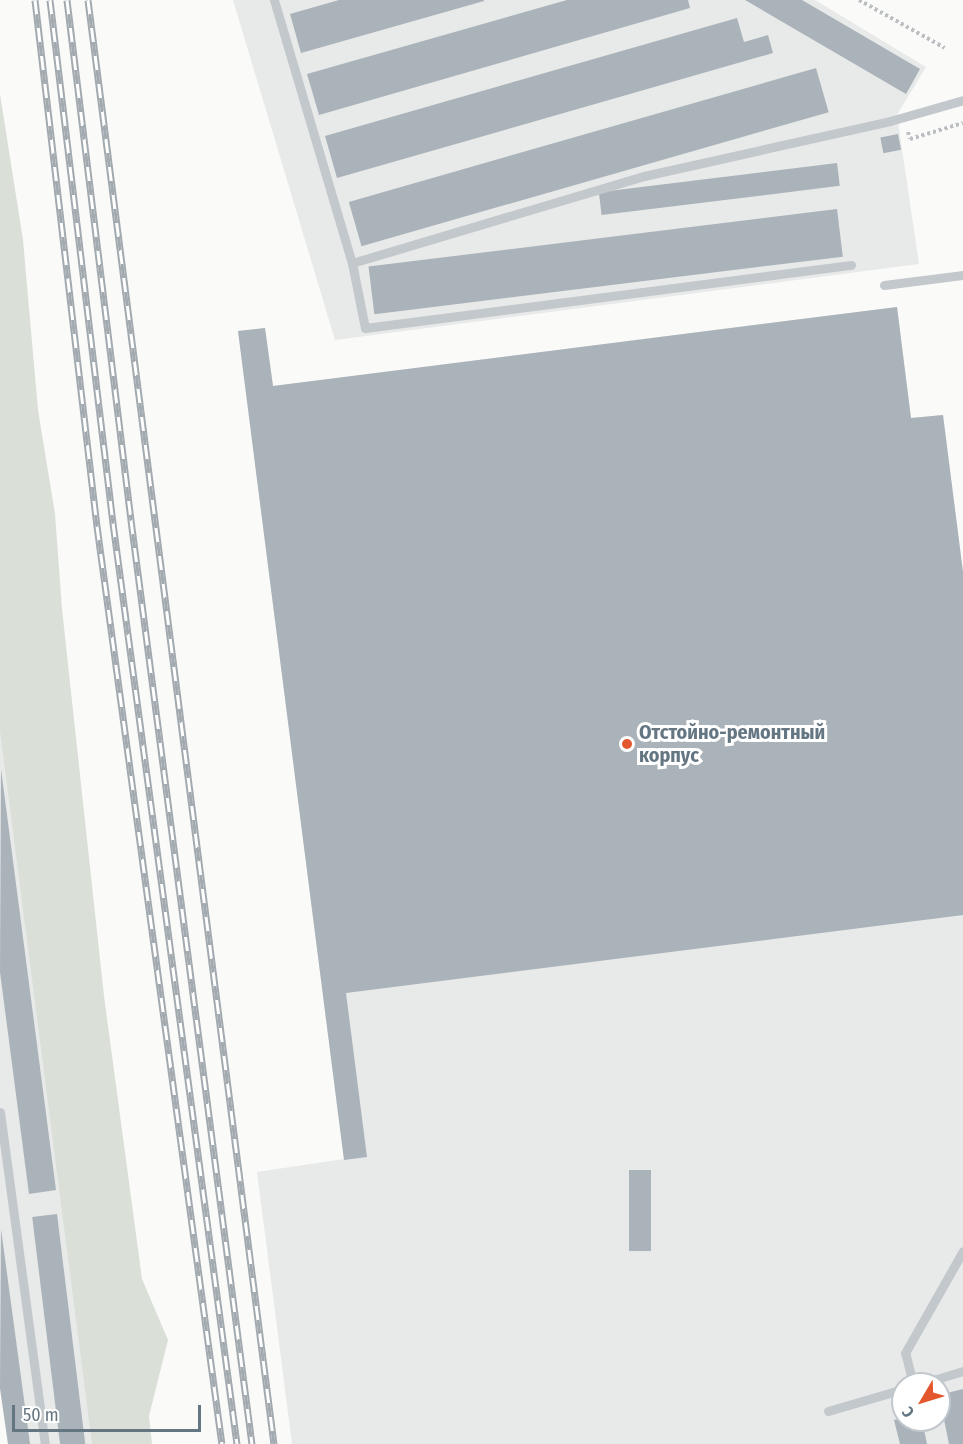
<!DOCTYPE html>
<html>
<head>
<meta charset="utf-8">
<style>
  body { margin:0 }
  #map { position:relative; width:963px; height:1444px; overflow:hidden; background:#fafaf8; font-family:"Fira Sans Condensed",sans-serif }
  div>[style] { position:absolute }
  [style*='--x'] { left:calc(var(--x)*1px); top:calc(var(--y)*1px); width:calc(var(--w)*1px); rotate:calc(var(--a)*1deg) }
  .built>* { inset:0; background:#e8e9e9 }
  .green>* { inset:0; background:#dadfd7 }
  .building>* { inset:0; background:#aab3b9; transform-origin:0 0 }
  .path>* { height:4px; margin-top:-2px; transform-origin:0; background:repeating-linear-gradient(90deg,#bbbfc2 0 3px,transparent 0 6px) }
  .service>* { height:9px; margin:-4.5px; padding:0 4.5px; transform-origin:4.5px; border-radius:4.5px; background:#c3c8cc }
  .rail>* { height:7px; margin-top:-3.5px; transform-origin:0; background:repeating-linear-gradient(90deg,#fff 0 14px,#a2aab0 0 28px); box-sizing:border-box; border-block:2px solid #a2aab0 }
  .dots>* { width:16px; height:16px; translate:-50% -50%; box-sizing:border-box; border:3px solid #fff; border-radius:50% }
  span { translate:-50% -50%; white-space:nowrap; text-align:center; line-height:1.15; -webkit-text-stroke:6px #fff; paint-order:stroke }
  .poi-label { font-size:20px; color:#657683; font-weight:700 }
  .left { translate:0 -50%; text-align:left }
  .north { position:absolute; left:891px; top:1372px; width:60px; height:60px; box-sizing:border-box; background:#fff; border:2px solid #c1c8cd; border-radius:50%; rotate:232deg; font-size:16px; font-weight:700; line-height:24px; text-align:center; color:#657683 }
  .north::after { content:''; display:block; margin:auto; width:21px; height:27px; background:#e4572e; clip-path:polygon(50% 0,100% 100%,50% 72%,0 100%) }
  .scale { position:absolute; left:12px; top:1405px; width:189px; height:27px; box-sizing:border-box; border:3px solid #657683; border-top:0; padding-left:8px; font-size:18px; line-height:21px; white-space:nowrap; color:#657683; -webkit-text-stroke:4px #fff; paint-order:stroke }
</style>
</head>
<body>
<div id="map">
  <div class="built">
    <i style="clip-path:polygon(233px 0,815px 0,926px 67px,897px 115px,919px 264px,335px 340px)"></i>
    <i style="clip-path:polygon(evenodd,897px 307px,911px 418px,943px 415px,963px 572px,963px 1444px,292px 1444px,257px 1172px,344px 1159px,238px 331px,265px 328px,273px 386px,897px 307px,903px 1384px,939px 1384px,939px 1420px,903px 1420px,903px 1384px)"></i>
    <i style="clip-path:polygon(0 679px,98px 1444px,8px 1444px,0 1388px)"></i>
  </div>
  <div class="green">
    <i style="clip-path:polygon(0 94px,23px 240px,38px 410px,55px 514px,62px 609px,104px 996px,142px 1279px,168px 1340px,149px 1416px,152px 1444px,92px 1444px,0 731px)"></i>
  </div>
  <div class="building">
    <i style="clip-path:polygon(339px 0,484px 0,484px 1px,301px 53px,290px 14px)"></i>
    <i style="clip-path:polygon(567px 0,688px 0,690px 8px,319px 115px,307px 74px)"></i>
    <i style="clip-path:polygon(745px 0,802px 0,920px 69px,906px 94px)"></i>
    <i style="clip-path:polygon(737px 18px,744px 42px,768px 35px,773px 53px,337px 178px,325px 136px)"></i>
    <i style="left:816px;top:68px;width:46px;height:486px;rotate:74deg"></i>
    <i style="left:898px;top:134px;width:16px;height:18px;rotate:79deg"></i>
    <i style="left:837px;top:163px;width:23px;height:240px;rotate:83deg"></i>
    <i style="left:837px;top:209px;width:48px;height:472px;rotate:83deg"></i>
    <i style="clip-path:polygon(897px 307px,911px 418px,943px 415px,963px 572px,963px 915px,346px 993px,367px 1157px,344px 1160px,238px 331px,265px 328px,273px 386px)"></i>
    <i style="clip-path:polygon(1px 769px,56px 1190px,29px 1194px,0 972px)"></i>
    <i style="left:629px;top:1170px;width:22px;height:81px"></i>
    <i style="left:57px;top:1214px;width:232px;height:25px;rotate:83deg"></i>
    <i style="clip-path:polygon(1px 1229px,30px 1444px,8px 1444px,0 1388px)"></i>
    <i style="clip-path:polygon(963px 1389px,963px 1444px,949px 1444px,939px 1395px)"></i>
    <i style="clip-path:polygon(903px 1418px,922px 1420px,927px 1444px,900px 1444px,894px 1420px)"></i>
  </div>
  <div class="path">
    <i style="--x:859;--y:0;--w:98;--a:29.2"></i>
    <i style="--x:908;--y:132;--w:7;--a:74"></i>
    <i style="--x:910;--y:139;--w:55;--a:-16.8"></i>
  </div>
  <div class="service">
    <i style="--x:274;--y:0;--w:274;--a:73.5"></i>
    <i style="--x:352;--y:263;--w:305;--a:-16.6"></i>
    <i style="--x:644;--y:176;--w:252;--a:-12.6"></i>
    <i style="--x:890;--y:121;--w:76;--a:-16"></i>
    <i style="--x:352;--y:263;--w:66;--a:78.7"></i>
    <i style="--x:365;--y:328;--w:490;--a:-7.4"></i>
    <i style="--x:884;--y:285;--w:80;--a:-7.2"></i>
    <i style="--x:0;--y:1112;--w:335;--a:82.3"></i>
    <i style="--x:913;--y:1384;--w:32;--a:-104"></i>
    <i style="--x:905;--y:1353;--w:117;--a:-60.4"></i>
    <i style="--x:920;--y:1384;--w:45;--a:-16.8"></i>
    <i style="--x:828;--y:1411;--w:78;--a:-16.3"></i>
  </div>
  <div class="rail">
    <i style="--x:35;--y:0;--w:530;--a:83.28"></i>
    <i style="--x:97;--y:526;--w:926;--a:82.25"></i>
    <i style="--x:50;--y:0;--w:527;--a:83.13"></i>
    <i style="--x:113;--y:523;--w:929;--a:82.33"></i>
    <i style="--x:67;--y:0;--w:524;--a:82.98"></i>
    <i style="--x:131;--y:520;--w:932;--a:82.54"></i>
    <i style="--x:88;--y:0;--w:1456;--a:82.66"></i>
  </div>
  <div class="dots">
    <i style="left:627px;top:744px;background:#e4572e"></i>
  </div>
  <div class="poi-label">
    <span class="left" style="left:639px;top:744px">Отстойно-ремонтный<br>корпус</span>
  </div>
  <div class="north">С</div>
  <div class="scale">50 m</div>
</div>
</body>
</html>
